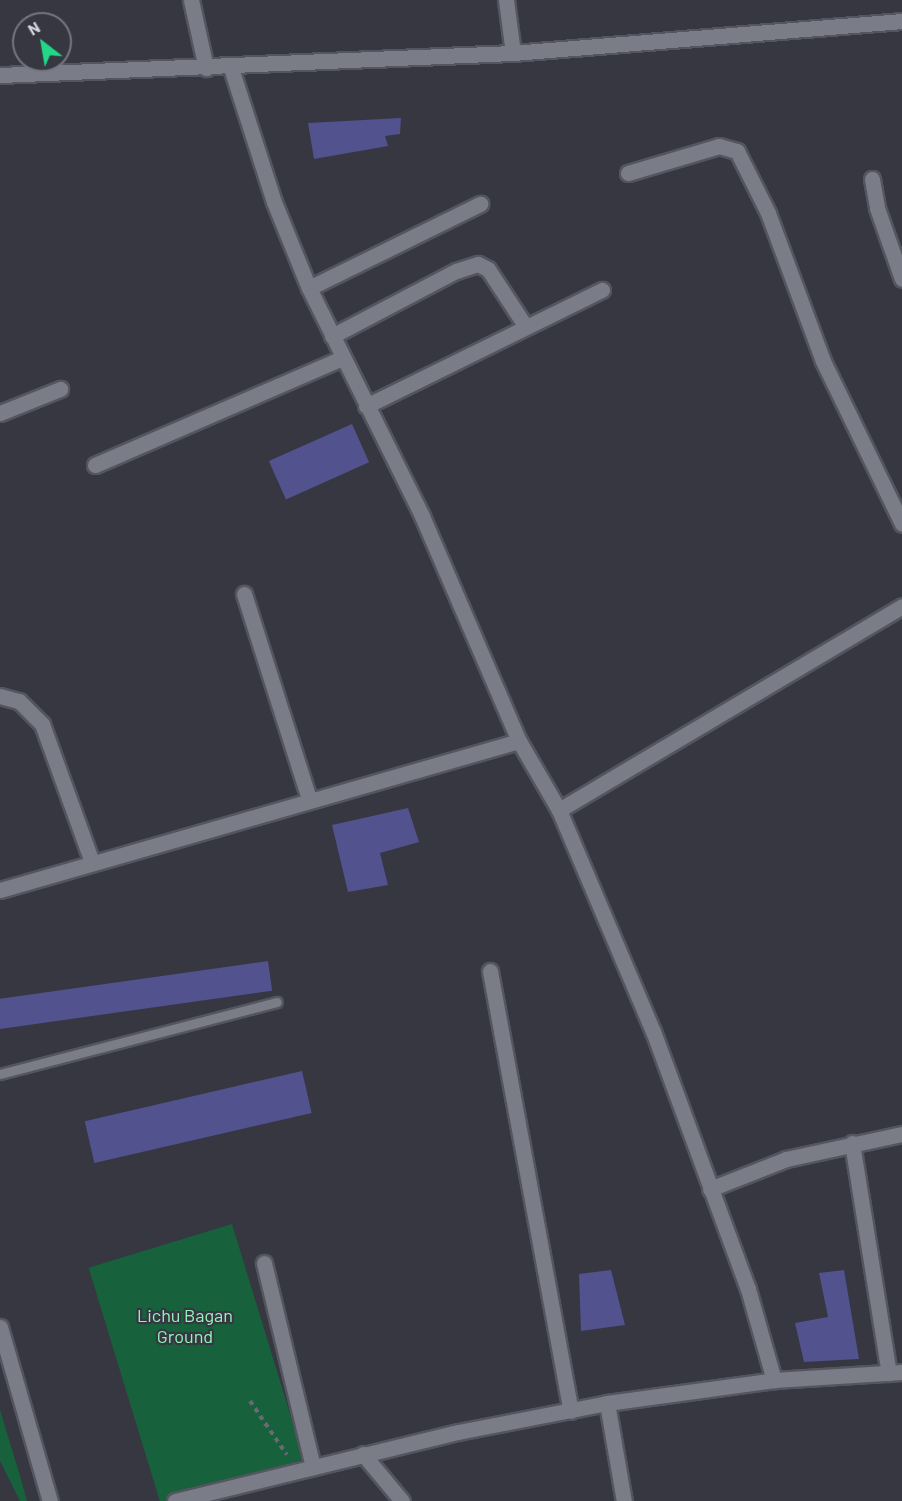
<!DOCTYPE html>
<html>
<head>
<meta charset="utf-8">
<style>
  body { margin:0 }
  #map { position:relative; width:902px; height:1501px; overflow:hidden; background:#363741; font-family:Barlow,sans-serif }
  div>[style] { position:absolute }
  [style*='--x'] { left:calc(var(--x)*1px); top:calc(var(--y)*1px); width:calc(var(--w)*1px); rotate:calc(var(--a)*1deg) }
  .green>* { inset:0; background:#17613c; transform-origin:0 0 }
  .building>* { inset:0; background:#51528e; transform-origin:0 0 }
  .path>* { height:4px; margin-top:-2px; transform-origin:0; background:repeating-linear-gradient(90deg,#696a73 0 4.5px,transparent 0 9px) }
  .roads { filter:drop-shadow(2px 0 #54555e) drop-shadow(-2px 0 #54555e) drop-shadow(0 2px #54555e) drop-shadow(0 -2px #54555e) }
  .lane>* { height:9px; margin:-4.5px; padding:0 4.5px; transform-origin:4.5px; border-radius:4.5px; background:#7a7c88 }
  .street>* { height:15px; margin:-7.5px; padding:0 7.5px; transform-origin:7.5px; border-radius:7.5px; background:#7a7c88 }
  span { translate:-50% -50%; white-space:nowrap; text-align:center; line-height:1.15; -webkit-text-stroke:4.5px #363741; paint-order:stroke }
  .park-label { font-size:18px; color:#91f5ba }
  .north { position:absolute; left:12px; top:12px; width:60px; height:60px; box-sizing:border-box; background:#363741; border:2px solid #75767f; border-radius:50%; rotate:329deg; font-size:16px; font-weight:700; line-height:24px; text-align:center; color:#d4d5dc }
  .north::after { content:''; display:block; margin:auto; width:21px; height:27px; background:#21d887; clip-path:polygon(50% 0,100% 100%,50% 72%,0 100%) }
</style>
</head>
<body>
<div id="map">
  <div class="green">
    <i style="left:232px;top:1224px;width:246px;height:150px;rotate:73deg"></i>
    <i style="clip-path:polygon(0 1410px,21px 1479px,27px 1501px,20px 1501px,0 1461px)"></i>
  </div>
  <div class="building">
    <i style="clip-path:polygon(401px 118px,400px 134px,385px 136px,388px 146px,314px 159px,308px 123px)"></i>
    <i style="left:352px;top:424px;width:42px;height:91px;rotate:66deg"></i>
    <i style="clip-path:polygon(408px 808px,419px 842px,380px 853px,388px 885px,348px 892px,332px 825px)"></i>
    <i style="left:268px;top:961px;width:30px;height:276px;rotate:82deg"></i>
    <i style="left:302px;top:1071px;width:43px;height:223px;rotate:77deg"></i>
    <i style="clip-path:polygon(611px 1270px,625px 1325px,581px 1331px,579px 1274px)"></i>
    <i style="clip-path:polygon(844px 1270px,859px 1359px,804px 1362px,795px 1323px,828px 1317px,819px 1273px)"></i>
  </div>
  <div class="path">
    <i style="--x:250;--y:1401;--w:65;--a:55.6"></i>
  </div>
  <div class="roads">
    <div class="lane">
      <i style="--x:0;--y:1074;--w:286;--a:-14.6"></i>
    </div>
    <div class="street">
      <i style="--x:191;--y:0;--w:70;--a:77.6"></i>
      <i style="--x:506;--y:0;--w:53;--a:82.5"></i>
      <i style="--x:231;--y:68;--w:141;--a:72.2"></i>
      <i style="--x:274;--y:202;--w:93;--a:67.9"></i>
      <i style="--x:309;--y:288;--w:254;--a:63.6"></i>
      <i style="--x:422;--y:516;--w:245;--a:66.7"></i>
      <i style="--x:0;--y:75;--w:513;--a:-2.46"></i>
      <i style="--x:513;--y:53;--w:390;--a:-4.7"></i>
      <i style="--x:628;--y:173;--w:95;--a:-16.5"></i>
      <i style="--x:719;--y:146;--w:19;--a:16"></i>
      <i style="--x:737;--y:151;--w:69;--a:63.4"></i>
      <i style="--x:768;--y:213;--w:158;--a:69.6"></i>
      <i style="--x:823;--y:361;--w:181;--a:64.1"></i>
      <i style="--x:872;--y:179;--w:29;--a:80"></i>
      <i style="--x:877;--y:208;--w:75;--a:70.6"></i>
      <i style="--x:309;--y:288;--w:191;--a:-26.2"></i>
      <i style="--x:332;--y:336;--w:140;--a:-27.7"></i>
      <i style="--x:456;--y:271;--w:23;--a:-18"></i>
      <i style="--x:478;--y:264;--w:11;--a:27"></i>
      <i style="--x:488;--y:269;--w:69;--a:56.8"></i>
      <i style="--x:366;--y:406;--w:263;--a:-26.2"></i>
      <i style="--x:0;--y:413;--w:65;--a:-21.8"></i>
      <i style="--x:95;--y:465;--w:269;--a:-23.4"></i>
      <i style="--x:244;--y:594;--w:215;--a:72.4"></i>
      <i style="--x:0;--y:696;--w:20;--a:15"></i>
      <i style="--x:19;--y:701;--w:33;--a:45"></i>
      <i style="--x:42;--y:724;--w:147;--a:70.1"></i>
      <i style="--x:559;--y:810;--w:240;--a:67"></i>
      <i style="--x:653;--y:1031;--w:275;--a:69.8"></i>
      <i style="--x:748;--y:1289;--w:95;--a:74.1"></i>
      <i style="--x:0;--y:890;--w:540;--a:-16.02"></i>
      <i style="--x:519;--y:741;--w:80;--a:59.9"></i>
      <i style="--x:559;--y:810;--w:399;--a:-30.7"></i>
      <i style="--x:490;--y:971;--w:447;--a:79.6"></i>
      <i style="--x:852;--y:1143;--w:233;--a:80.9"></i>
      <i style="--x:710;--y:1189;--w:82;--a:-21.5"></i>
      <i style="--x:786;--y:1159;--w:119;--a:-12.2"></i>
      <i style="--x:264;--y:1263;--w:210;--a:76.5"></i>
      <i style="--x:0;--y:1327;--w:181;--a:74"></i>
      <i style="--x:607;--y:1403;--w:99;--a:80.2"></i>
      <i style="--x:363;--y:1454;--w:61;--a:50.3"></i>
      <i style="--x:175;--y:1501;--w:291;--a:-13.7"></i>
      <i style="--x:458;--y:1432;--w:152;--a:-11"></i>
      <i style="--x:607;--y:1403;--w:169;--a:-7.8"></i>
      <i style="--x:774;--y:1380;--w:128;--a:-3.6"></i>
    </div>
  </div>
  <div class="park-label">
    <span style="left:185px;top:1326px">Lichu Bagan<br>Ground</span>
  </div>
  <div class="north">N</div>
</div>
</body>
</html>
